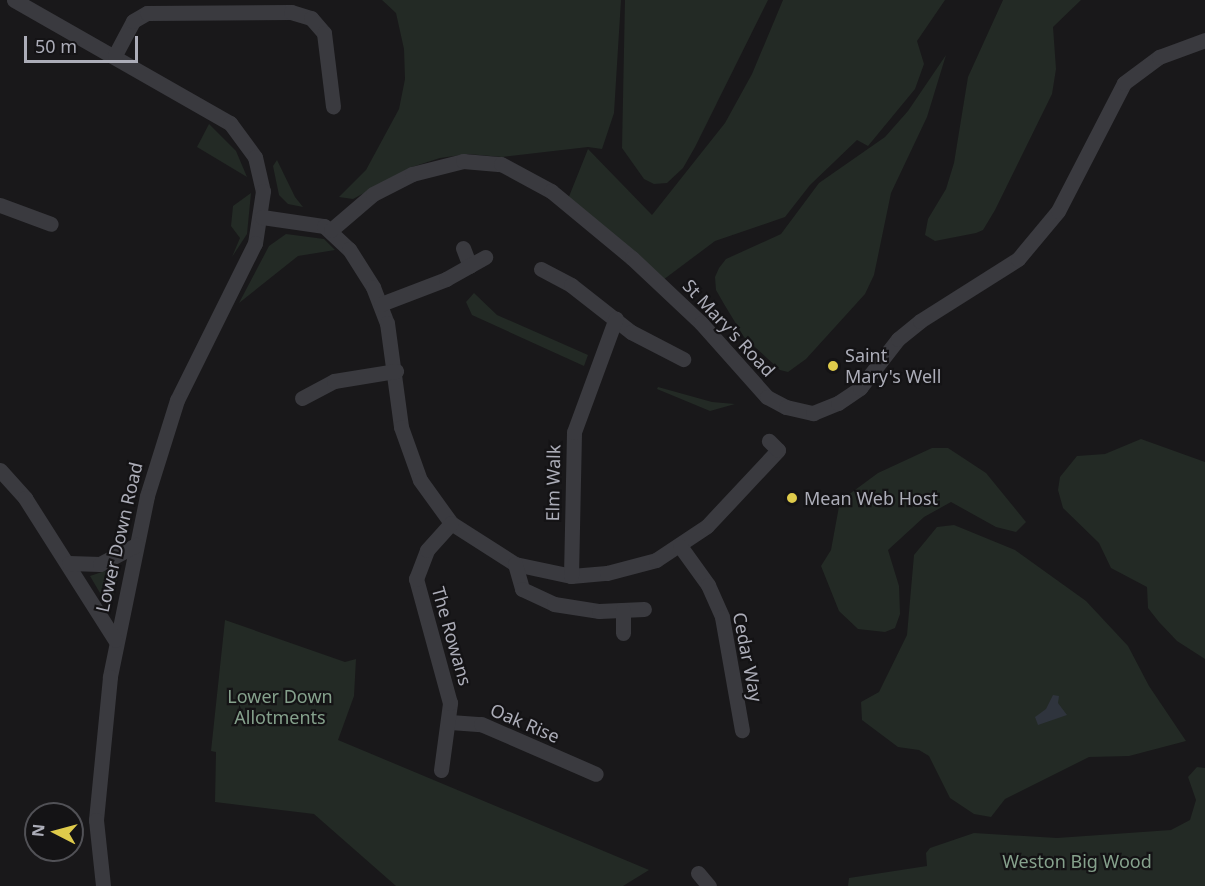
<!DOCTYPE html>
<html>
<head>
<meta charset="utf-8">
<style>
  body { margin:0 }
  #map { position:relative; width:1205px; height:886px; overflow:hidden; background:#19181a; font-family:"Noto Sans",sans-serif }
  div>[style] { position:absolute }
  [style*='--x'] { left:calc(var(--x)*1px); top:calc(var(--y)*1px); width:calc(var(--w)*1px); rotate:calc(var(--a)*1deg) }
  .green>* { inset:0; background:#232a25 }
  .water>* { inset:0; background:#2f343d }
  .minor>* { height:15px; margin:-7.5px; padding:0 7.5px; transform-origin:7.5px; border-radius:7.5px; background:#3a3a3f }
  .dots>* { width:16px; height:16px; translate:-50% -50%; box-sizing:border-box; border:3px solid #141315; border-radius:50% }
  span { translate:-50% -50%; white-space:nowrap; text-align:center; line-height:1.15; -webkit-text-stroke:4.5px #141315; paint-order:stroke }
  .street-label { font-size:18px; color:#acadb8 }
  .poi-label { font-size:18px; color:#acadb8 }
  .left { translate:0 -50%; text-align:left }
  .park-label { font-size:18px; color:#85a18c }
  .north { position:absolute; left:24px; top:802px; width:60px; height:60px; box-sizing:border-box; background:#141315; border:2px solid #515156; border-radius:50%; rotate:276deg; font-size:16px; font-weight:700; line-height:24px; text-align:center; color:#acadb8 }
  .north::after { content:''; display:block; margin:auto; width:21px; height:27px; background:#dfcb4b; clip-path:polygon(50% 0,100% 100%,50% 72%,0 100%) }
  .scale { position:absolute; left:24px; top:36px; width:114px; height:27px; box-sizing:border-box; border:3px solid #acadb8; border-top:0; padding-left:8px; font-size:18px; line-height:21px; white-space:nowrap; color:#acadb8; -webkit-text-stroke:4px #141315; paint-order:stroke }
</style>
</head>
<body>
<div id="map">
  <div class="green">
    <i style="clip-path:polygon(382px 0,621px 0,614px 113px,602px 149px,588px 147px,502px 157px,468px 154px,440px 158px,412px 167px,353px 199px,339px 197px,366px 170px,399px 109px,405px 79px,404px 49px,396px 13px)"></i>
    <i style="clip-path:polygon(625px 0,768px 0,695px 147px,683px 168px,667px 183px,654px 184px,644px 179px,622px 148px)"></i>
    <i style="clip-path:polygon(783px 0,945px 0,917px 41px,924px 64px,915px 89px,868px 146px,857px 140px,810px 185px,785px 217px,715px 241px,659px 283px,566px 204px,588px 149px,652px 215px,725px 123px,752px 74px)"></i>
    <i style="clip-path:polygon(1003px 0,1081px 0,1053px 27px,1056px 69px,1052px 94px,995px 210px,983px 230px,976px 233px,935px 241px,925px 235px,928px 219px,946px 189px,954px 163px,968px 77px)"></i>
    <i style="clip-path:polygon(946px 55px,927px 117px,891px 193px,874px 275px,865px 294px,806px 359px,788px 372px,780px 370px,744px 337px,724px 304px,716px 290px,715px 277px,719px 268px,726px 259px,781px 234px,819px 183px,885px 137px,908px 111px)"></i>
    <i style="clip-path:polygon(209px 124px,236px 151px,247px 177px,197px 147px)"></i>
    <i style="clip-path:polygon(277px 160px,295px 197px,303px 207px,288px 204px,279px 195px,273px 166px)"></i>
    <i style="clip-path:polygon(251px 193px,247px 234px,232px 257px,240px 238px,231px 226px,233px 206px)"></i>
    <i style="clip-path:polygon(286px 234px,324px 239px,335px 250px,298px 256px,239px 303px,269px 246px)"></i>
    <i style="clip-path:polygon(474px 293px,497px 315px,588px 355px,584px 366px,472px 315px,466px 302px)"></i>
    <i style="clip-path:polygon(658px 387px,712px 402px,735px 404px,710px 411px,657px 389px)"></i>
    <i style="clip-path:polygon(1141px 439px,1205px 462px,1205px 659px,1177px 641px,1159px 622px,1148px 608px,1147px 587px,1111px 568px,1099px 543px,1063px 508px,1058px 490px,1060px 477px,1077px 456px,1105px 454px)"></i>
    <i style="clip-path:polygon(932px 448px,948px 448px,986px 473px,1026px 522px,1016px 532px,996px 527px,951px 502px,924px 517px,888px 550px,899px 586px,900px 614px,895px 628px,885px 632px,858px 629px,839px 611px,821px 566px,831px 550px,840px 501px,878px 473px)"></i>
    <i style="clip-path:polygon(954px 525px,1015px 550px,1086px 601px,1128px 646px,1149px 686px,1186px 741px,1129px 756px,1089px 757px,1005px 799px,991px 817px,974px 814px,950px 798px,929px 756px,919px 750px,898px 747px,862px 720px,861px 702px,879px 692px,907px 635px,914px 555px,937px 527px)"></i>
    <i style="clip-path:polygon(120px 566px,110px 610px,90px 576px)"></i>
    <i style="clip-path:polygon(225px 620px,345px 662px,356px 659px,354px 696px,338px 740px,649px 870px,623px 886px,396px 886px,314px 814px,215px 802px,216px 752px,211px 751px)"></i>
    <i style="clip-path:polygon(1197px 767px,1205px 768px,1205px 886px,848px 886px,849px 878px,927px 866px,926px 853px,930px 848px,974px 833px,1057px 838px,1171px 830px,1190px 820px,1196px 800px,1188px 777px)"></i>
  </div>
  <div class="water">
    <i style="clip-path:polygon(1053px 695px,1059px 696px,1058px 703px,1067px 715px,1038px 725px,1035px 717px,1046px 709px)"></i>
  </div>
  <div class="minor">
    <i style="--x:14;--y:0;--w:249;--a:29.7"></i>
    <i style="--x:230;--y:123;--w:42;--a:53.7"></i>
    <i style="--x:255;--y:157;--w:35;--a:77"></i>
    <i style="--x:263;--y:191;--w:53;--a:98.7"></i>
    <i style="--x:255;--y:243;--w:175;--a:116.4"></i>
    <i style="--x:177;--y:400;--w:101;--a:107.4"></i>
    <i style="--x:147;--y:496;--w:185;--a:101.6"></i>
    <i style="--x:110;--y:677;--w:144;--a:95.6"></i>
    <i style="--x:96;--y:820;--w:66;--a:83.9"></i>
    <i style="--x:115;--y:55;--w:38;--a:-62"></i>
    <i style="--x:133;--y:21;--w:16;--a:-30"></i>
    <i style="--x:147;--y:13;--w:144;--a:-0.4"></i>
    <i style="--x:291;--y:12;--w:21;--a:17"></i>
    <i style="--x:311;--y:18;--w:20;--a:49"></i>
    <i style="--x:324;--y:33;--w:74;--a:83"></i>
    <i style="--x:0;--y:205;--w:54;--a:20.4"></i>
    <i style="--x:262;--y:217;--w:63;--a:8.3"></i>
    <i style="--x:324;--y:226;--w:34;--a:43"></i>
    <i style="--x:349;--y:249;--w:45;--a:57.7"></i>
    <i style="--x:373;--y:287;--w:39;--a:69"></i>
    <i style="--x:387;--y:323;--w:105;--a:82.3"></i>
    <i style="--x:401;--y:427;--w:56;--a:70.3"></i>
    <i style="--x:420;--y:480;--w:53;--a:54.2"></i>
    <i style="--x:451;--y:523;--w:76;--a:32.6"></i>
    <i style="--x:515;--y:564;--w:57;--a:12.1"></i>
    <i style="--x:571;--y:576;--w:36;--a:-5"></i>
    <i style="--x:607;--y:573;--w:51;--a:-14.9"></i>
    <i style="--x:656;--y:560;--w:61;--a:-33.7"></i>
    <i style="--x:707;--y:526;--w:104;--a:-46.9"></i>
    <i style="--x:778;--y:450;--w:13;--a:-135"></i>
    <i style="--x:331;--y:230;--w:55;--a:-40.6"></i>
    <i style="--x:373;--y:194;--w:44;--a:-27.1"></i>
    <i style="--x:412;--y:174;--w:53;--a:-14.3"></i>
    <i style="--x:463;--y:161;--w:38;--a:5"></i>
    <i style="--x:501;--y:164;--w:57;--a:28.4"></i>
    <i style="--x:551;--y:191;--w:105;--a:39.6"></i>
    <i style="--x:632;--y:258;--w:95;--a:43.3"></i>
    <i style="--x:701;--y:323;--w:99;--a:48.3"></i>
    <i style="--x:767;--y:397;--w:21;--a:28"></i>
    <i style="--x:786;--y:407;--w:28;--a:13"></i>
    <i style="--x:813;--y:413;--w:27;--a:-22"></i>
    <i style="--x:838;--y:403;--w:27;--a:-34"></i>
    <i style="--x:860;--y:388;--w:62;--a:-52.2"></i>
    <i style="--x:898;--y:339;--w:28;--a:-39"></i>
    <i style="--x:920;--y:321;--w:116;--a:-32.3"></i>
    <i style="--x:1018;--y:259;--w:62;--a:-50.2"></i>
    <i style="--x:1058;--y:211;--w:144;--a:-62.7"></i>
    <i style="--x:1124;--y:83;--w:44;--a:-36.6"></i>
    <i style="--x:1159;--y:57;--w:49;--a:-20.3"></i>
    <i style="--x:463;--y:248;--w:19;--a:69"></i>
    <i style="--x:541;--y:269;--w:34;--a:28"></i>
    <i style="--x:571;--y:285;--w:76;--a:38.1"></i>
    <i style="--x:631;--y:332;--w:59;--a:27.4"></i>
    <i style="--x:381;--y:304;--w:70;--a:-21"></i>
    <i style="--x:446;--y:279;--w:45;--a:-29.4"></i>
    <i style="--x:302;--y:398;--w:36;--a:-28"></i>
    <i style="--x:334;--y:381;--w:63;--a:-9.2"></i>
    <i style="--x:0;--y:470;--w:38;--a:48"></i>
    <i style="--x:25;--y:498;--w:168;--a:57.6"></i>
    <i style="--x:680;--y:546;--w:48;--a:54.3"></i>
    <i style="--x:708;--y:585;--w:35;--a:66"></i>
    <i style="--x:722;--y:617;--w:115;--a:80"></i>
    <i style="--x:69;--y:563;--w:31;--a:2"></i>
    <i style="--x:100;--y:564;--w:41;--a:-27.8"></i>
    <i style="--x:515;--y:564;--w:26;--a:74"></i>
    <i style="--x:522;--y:589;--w:35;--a:25"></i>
    <i style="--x:554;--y:604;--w:46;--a:8.8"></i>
    <i style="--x:599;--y:611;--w:45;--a:-2.5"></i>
    <i style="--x:571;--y:576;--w:144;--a:-88.8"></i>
    <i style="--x:574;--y:432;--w:121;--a:-69.8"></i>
    <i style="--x:623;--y:633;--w:23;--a:-90"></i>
    <i style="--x:450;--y:722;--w:31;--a:4"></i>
    <i style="--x:481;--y:724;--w:125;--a:23.5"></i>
    <i style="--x:441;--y:770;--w:68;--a:-82.3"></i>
    <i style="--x:450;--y:703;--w:129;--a:-105.3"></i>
    <i style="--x:416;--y:579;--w:31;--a:-69"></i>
    <i style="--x:427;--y:550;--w:36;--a:-48"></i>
    <i style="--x:698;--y:873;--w:17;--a:50"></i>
  </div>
  <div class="dots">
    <i style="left:833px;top:366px;background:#dfcb4b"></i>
    <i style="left:792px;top:498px;background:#dfcb4b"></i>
  </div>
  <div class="street-label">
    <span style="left:729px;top:328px;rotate:47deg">St Mary's Road</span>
    <span style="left:553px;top:483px;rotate:-89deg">Elm Walk</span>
    <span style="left:119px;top:537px;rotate:-77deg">Lower Down Road</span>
    <span style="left:452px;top:636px;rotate:74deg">The Rowans</span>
    <span style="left:748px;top:657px;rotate:79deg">Cedar Way</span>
    <span style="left:525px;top:723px;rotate:23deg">Oak Rise</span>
  </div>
  <div class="poi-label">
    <span class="left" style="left:845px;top:366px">Saint<br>Mary's Well</span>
    <span class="left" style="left:804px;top:498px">Mean Web Host</span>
  </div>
  <div class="park-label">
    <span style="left:280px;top:707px">Lower Down<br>Allotments</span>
    <span style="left:1077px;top:861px">Weston Big Wood</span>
  </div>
  <div class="north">N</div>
  <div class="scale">50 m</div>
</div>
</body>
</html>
